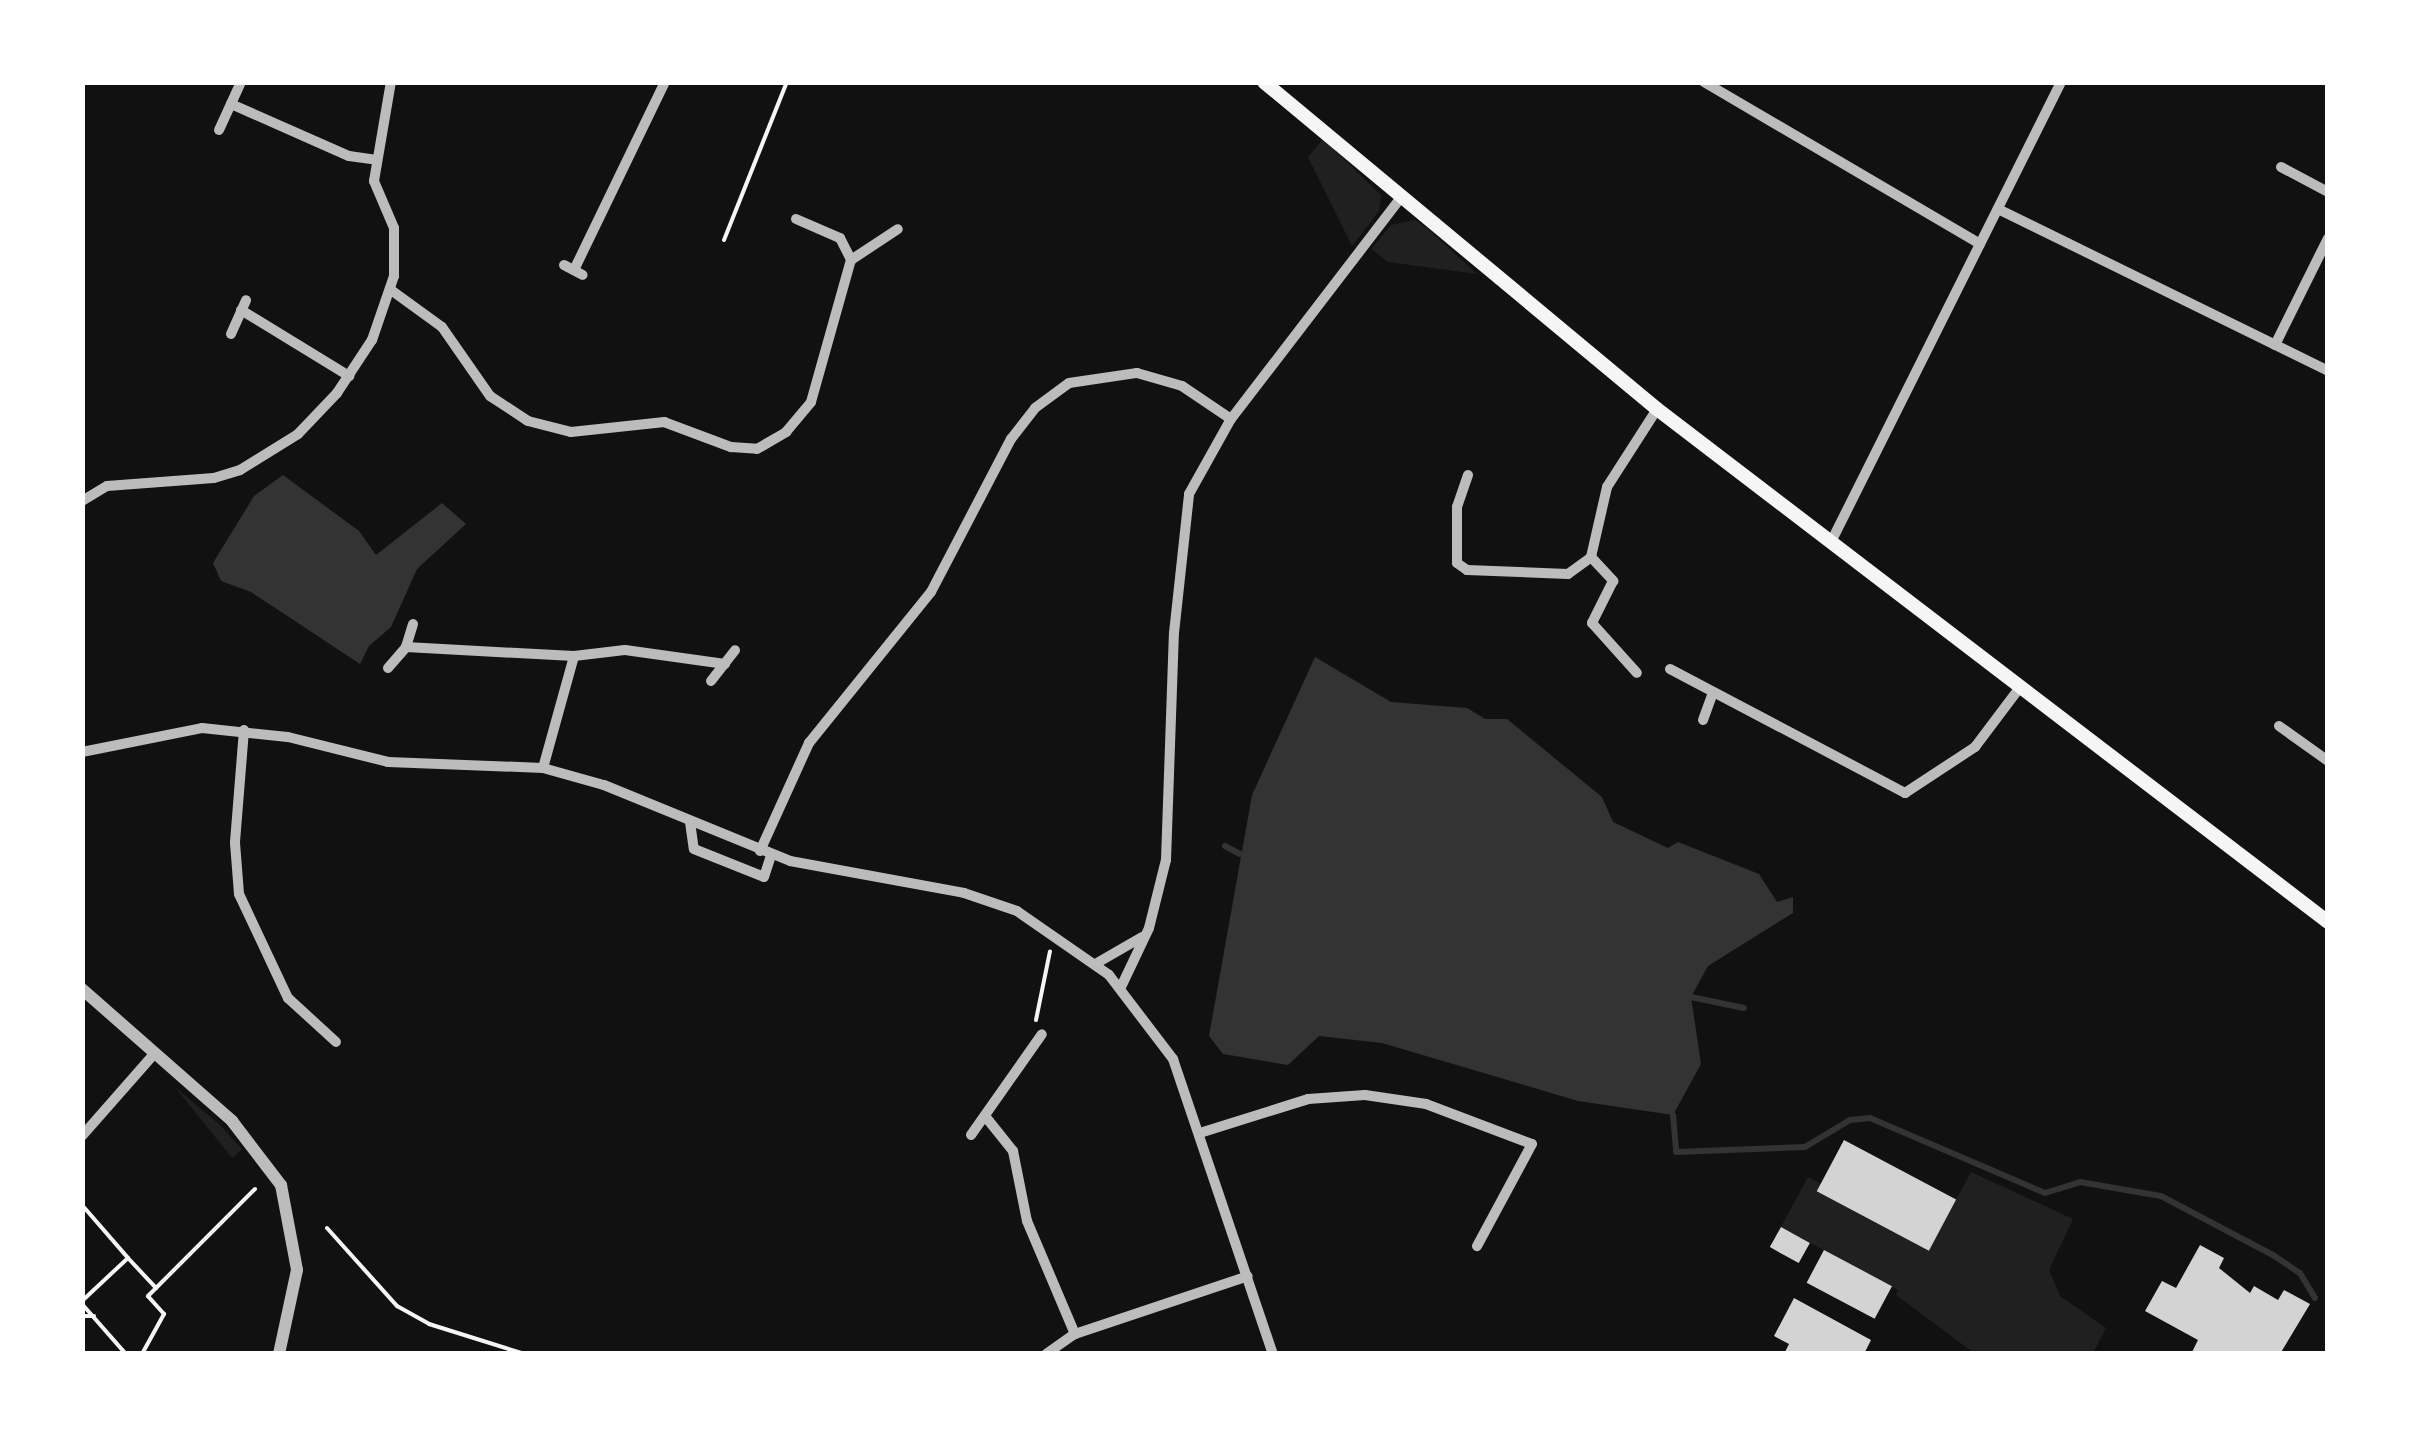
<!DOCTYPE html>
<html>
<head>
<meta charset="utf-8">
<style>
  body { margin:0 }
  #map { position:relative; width:2410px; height:1436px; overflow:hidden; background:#111; font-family:"Exo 2",sans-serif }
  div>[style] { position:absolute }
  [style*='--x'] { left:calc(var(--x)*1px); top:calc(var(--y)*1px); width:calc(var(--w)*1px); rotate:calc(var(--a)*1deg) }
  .green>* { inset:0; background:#202020 }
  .water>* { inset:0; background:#333 }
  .stream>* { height:6px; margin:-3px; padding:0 3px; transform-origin:3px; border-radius:3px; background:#333 }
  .building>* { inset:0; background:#d3d3d3; transform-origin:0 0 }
  .path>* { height:4px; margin:-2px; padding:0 2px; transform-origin:2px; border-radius:2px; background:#f5f5f5 }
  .minor>* { height:10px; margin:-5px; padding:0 5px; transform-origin:5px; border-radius:5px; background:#bcbcbc }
  .tertiary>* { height:12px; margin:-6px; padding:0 6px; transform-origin:6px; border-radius:6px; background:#bcbcbc }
  .secondary>* { height:14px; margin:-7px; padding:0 7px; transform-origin:7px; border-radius:7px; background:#f5f5f5 }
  span { translate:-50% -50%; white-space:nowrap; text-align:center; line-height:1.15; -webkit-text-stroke:8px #fff; paint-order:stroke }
  .frame { position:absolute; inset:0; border:85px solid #fff; pointer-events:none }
</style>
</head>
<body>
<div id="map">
  <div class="green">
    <i style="clip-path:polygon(1323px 139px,1381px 195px,1379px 211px,1352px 246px,1308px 157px)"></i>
    <i style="clip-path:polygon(1415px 220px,1427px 228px,1477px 274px,1388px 262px,1371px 249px,1391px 225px)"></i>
    <i style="clip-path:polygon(175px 1087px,220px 1125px,242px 1149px,232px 1158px)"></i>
    <i style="clip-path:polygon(1971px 1172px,2073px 1219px,2049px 1270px,2060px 1296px,2106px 1328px,2093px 1353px,1974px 1353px,1896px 1295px,1898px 1290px,1781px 1227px,1808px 1177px,1821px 1184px,1818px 1191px,1929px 1249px)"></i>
  </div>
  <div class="water">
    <i style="clip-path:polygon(283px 475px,359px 531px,376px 555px,442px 503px,466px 524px,417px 569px,391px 627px,369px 646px,360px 664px,251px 592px,221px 581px,213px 563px,254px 496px)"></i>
    <i style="clip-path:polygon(1315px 657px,1391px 702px,1467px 708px,1485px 719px,1507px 719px,1602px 797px,1613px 822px,1668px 848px,1678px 842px,1759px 874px,1777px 902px,1793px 897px,1793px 913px,1708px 966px,1691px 997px,1701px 1064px,1673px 1115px,1578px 1101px,1382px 1043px,1319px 1036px,1288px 1065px,1223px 1054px,1209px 1036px,1252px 795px)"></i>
  </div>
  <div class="stream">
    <i style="--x:1225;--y:846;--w:17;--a:28"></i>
    <i style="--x:1691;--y:997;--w:54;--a:11.7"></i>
    <i style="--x:1673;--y:1115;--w:37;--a:85"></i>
    <i style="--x:1676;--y:1152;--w:129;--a:-2.2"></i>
    <i style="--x:1805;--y:1147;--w:52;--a:-31"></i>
    <i style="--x:1850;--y:1120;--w:20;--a:-6"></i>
    <i style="--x:1870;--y:1118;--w:190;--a:23.2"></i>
    <i style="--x:2045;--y:1193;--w:37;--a:-17"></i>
    <i style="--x:2080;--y:1182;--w:82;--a:9.8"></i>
    <i style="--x:2161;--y:1196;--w:127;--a:27.8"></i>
    <i style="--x:2273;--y:1255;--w:32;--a:34"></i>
    <i style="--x:2300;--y:1273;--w:29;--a:59"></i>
  </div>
  <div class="building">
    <i style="left:1844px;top:1140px;width:127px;height:58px;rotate:28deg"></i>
    <i style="left:1781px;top:1227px;width:33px;height:23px;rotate:29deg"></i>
    <i style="clip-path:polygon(2200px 1245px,2224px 1258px,2219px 1268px,2250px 1293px,2254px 1286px,2278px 1300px,2284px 1290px,2310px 1304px,2280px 1354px,2191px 1354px,2198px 1340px,2145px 1311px,2162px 1281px,2176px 1288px)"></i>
    <i style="left:1824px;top:1250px;width:77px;height:37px;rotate:28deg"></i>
    <i style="clip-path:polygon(1794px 1298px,1871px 1340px,1864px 1354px,1784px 1354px,1789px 1344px,1774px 1336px)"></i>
  </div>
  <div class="path">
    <i style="--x:724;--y:240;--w:170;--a:-68.3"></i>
    <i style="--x:1036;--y:1020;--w:70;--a:-78.5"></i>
    <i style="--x:82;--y:1205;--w:70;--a:49"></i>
    <i style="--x:327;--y:1228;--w:105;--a:48.1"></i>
    <i style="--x:397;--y:1306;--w:37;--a:29"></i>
    <i style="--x:429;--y:1324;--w:101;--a:17.4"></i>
    <i style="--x:82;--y:1301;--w:63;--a:-43.1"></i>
    <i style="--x:128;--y:1258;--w:41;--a:47"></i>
    <i style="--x:156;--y:1288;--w:140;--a:-45"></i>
    <i style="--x:82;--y:1304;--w:67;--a:48.7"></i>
    <i style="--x:82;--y:1316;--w:12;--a:0"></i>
    <i style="--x:142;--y:1354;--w:46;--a:-61.2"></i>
    <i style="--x:164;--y:1314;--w:24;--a:-132"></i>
    <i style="--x:148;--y:1296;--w:11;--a:-45"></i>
  </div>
  <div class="minor">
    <i style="--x:1704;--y:82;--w:320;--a:30.4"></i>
    <i style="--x:231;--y:104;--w:129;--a:23.8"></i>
    <i style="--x:349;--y:156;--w:28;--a:8"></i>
    <i style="--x:219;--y:130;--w:53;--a:-65.4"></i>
    <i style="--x:2281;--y:167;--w:53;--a:28"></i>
    <i style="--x:1998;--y:209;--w:368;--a:26.1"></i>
    <i style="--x:796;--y:219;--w:48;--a:23.4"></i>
    <i style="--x:840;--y:238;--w:25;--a:63"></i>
    <i style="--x:564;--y:265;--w:21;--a:28"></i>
    <i style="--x:574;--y:270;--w:209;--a:-64.2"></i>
    <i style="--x:391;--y:290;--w:63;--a:36"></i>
    <i style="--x:442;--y:327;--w:84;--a:55.2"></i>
    <i style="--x:490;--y:396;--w:45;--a:33.3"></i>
    <i style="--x:528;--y:421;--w:44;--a:14.3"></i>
    <i style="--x:571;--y:432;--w:94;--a:-6.1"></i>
    <i style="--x:664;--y:422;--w:72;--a:20.5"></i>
    <i style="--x:731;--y:447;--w:26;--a:4"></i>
    <i style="--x:757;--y:449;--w:34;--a:-30"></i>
    <i style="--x:786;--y:432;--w:39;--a:-50"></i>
    <i style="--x:811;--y:402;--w:148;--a:-74.3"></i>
    <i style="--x:851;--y:260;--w:56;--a:-33.4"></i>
    <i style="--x:241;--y:310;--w:127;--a:31.4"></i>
    <i style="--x:231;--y:334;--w:37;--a:-66"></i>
    <i style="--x:2275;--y:345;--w:119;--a:-63.6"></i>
    <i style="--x:1468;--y:475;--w:34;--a:109"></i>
    <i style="--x:1457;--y:507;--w:56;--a:90"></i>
    <i style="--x:1457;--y:563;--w:12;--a:35"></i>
    <i style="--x:1467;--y:570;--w:101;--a:2.3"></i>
    <i style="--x:1568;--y:574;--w:29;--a:-36"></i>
    <i style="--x:1591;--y:557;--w:72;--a:-77.1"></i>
    <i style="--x:1607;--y:487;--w:93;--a:-57.3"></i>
    <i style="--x:82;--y:501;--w:29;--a:-31"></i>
    <i style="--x:107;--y:486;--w:107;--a:-4.3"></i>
    <i style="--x:214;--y:478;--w:27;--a:-17"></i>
    <i style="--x:240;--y:470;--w:68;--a:-31.8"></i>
    <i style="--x:298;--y:434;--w:57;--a:-46.4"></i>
    <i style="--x:337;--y:393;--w:64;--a:-56.6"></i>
    <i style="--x:372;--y:340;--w:68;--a:-71"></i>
    <i style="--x:394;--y:276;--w:48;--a:-90"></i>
    <i style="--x:394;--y:228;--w:51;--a:-113.1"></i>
    <i style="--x:374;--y:181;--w:100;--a:-80.3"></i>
    <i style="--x:1831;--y:542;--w:514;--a:-63.43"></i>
    <i style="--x:1591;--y:557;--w:33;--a:47"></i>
    <i style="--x:1613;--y:581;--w:47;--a:116.6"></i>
    <i style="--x:1592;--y:623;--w:67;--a:48"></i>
    <i style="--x:406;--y:647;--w:168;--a:3.1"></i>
    <i style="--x:574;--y:656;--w:51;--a:-6.7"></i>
    <i style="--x:625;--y:650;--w:101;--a:8"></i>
    <i style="--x:388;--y:668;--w:28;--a:-49"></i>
    <i style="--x:406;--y:647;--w:24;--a:-73"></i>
    <i style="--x:1670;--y:669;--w:266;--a:27.8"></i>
    <i style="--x:1905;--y:793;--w:84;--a:-33.3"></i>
    <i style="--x:1975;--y:747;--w:76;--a:-53"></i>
    <i style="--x:711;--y:681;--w:39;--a:-52"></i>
    <i style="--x:1703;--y:720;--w:29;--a:-70"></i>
    <i style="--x:2279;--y:726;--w:60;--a:35.5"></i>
    <i style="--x:244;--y:730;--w:113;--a:94.6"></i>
    <i style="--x:235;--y:843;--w:51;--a:85.5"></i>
    <i style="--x:239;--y:894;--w:115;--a:64.8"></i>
    <i style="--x:288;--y:998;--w:65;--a:42.5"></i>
    <i style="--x:82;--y:752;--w:122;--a:-11.3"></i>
    <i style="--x:202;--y:728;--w:86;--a:6"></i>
    <i style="--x:288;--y:737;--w:103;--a:14"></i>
    <i style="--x:388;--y:762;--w:155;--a:2.2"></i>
    <i style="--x:543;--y:768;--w:63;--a:15.6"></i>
    <i style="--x:604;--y:785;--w:201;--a:22.2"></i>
    <i style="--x:790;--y:861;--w:177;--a:10.4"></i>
    <i style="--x:964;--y:893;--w:56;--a:18.8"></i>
    <i style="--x:1017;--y:911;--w:112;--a:34.8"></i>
    <i style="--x:1109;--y:975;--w:106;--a:52.7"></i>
    <i style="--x:1173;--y:1059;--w:311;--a:71.3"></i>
    <i style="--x:543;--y:768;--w:116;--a:-74.5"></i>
    <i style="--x:690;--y:822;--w:27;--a:82"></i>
    <i style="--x:694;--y:849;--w:75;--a:21.8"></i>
    <i style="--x:764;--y:877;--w:23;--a:-72"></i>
    <i style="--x:760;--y:851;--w:119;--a:-65.6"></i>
    <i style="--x:809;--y:743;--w:194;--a:-51.1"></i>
    <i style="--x:931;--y:592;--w:173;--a:-62.4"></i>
    <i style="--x:1011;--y:439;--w:39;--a:-52"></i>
    <i style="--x:1035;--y:408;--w:42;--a:-36.3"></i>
    <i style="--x:1069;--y:383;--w:69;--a:-8.4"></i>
    <i style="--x:1137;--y:373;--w:47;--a:16.1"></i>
    <i style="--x:1182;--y:386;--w:59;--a:34"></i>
    <i style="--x:1097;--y:963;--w:52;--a:-30"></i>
    <i style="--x:1121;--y:987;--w:65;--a:-64.6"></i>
    <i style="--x:1149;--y:928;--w:70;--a:-76"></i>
    <i style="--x:1166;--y:860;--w:227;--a:-88"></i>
    <i style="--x:1174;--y:633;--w:140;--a:-83.8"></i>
    <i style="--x:1189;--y:494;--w:86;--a:-60.8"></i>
    <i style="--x:1231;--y:419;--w:282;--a:-52.5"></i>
    <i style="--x:985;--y:1116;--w:45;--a:51.3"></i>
    <i style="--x:1013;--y:1151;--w:71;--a:78.7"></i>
    <i style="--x:1027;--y:1221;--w:123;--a:67"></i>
    <i style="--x:1203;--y:1132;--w:110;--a:-17.4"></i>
    <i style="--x:1308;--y:1099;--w:57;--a:-4"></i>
    <i style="--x:1365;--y:1095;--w:62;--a:8.4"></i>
    <i style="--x:1426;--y:1104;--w:113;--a:20.7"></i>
    <i style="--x:1532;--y:1144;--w:116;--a:118.3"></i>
    <i style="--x:971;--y:1135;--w:123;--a:-54.9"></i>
    <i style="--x:82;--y:1136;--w:109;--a:-48.7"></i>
    <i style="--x:1046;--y:1354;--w:35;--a:-35"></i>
    <i style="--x:1075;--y:1334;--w:182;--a:-18.5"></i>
  </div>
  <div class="tertiary">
    <i style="--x:82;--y:989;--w:200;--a:41.3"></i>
    <i style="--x:232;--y:1121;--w:81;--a:52.6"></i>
    <i style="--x:281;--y:1185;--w:86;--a:79.3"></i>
    <i style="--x:297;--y:1270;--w:86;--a:102.1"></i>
  </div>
  <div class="secondary">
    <i style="--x:1264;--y:82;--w:511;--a:39.76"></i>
    <i style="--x:1657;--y:409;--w:845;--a:37.4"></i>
  </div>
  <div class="frame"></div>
</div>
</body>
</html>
